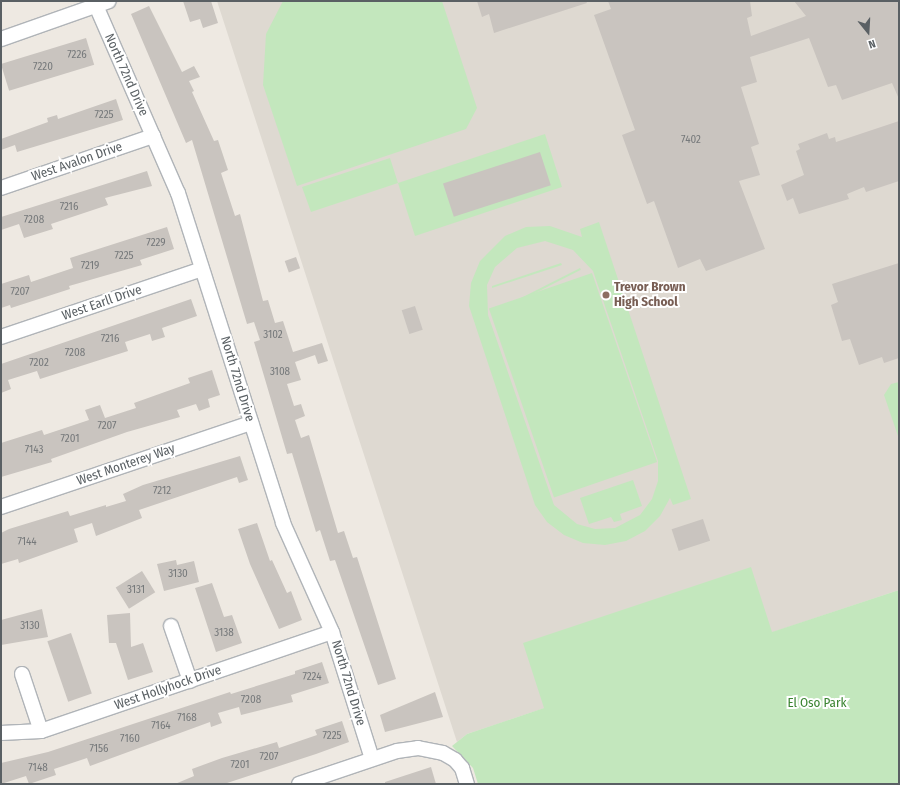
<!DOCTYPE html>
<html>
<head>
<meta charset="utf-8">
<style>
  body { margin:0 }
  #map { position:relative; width:900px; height:785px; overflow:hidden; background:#eee9e2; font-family:"Fira Sans Condensed",sans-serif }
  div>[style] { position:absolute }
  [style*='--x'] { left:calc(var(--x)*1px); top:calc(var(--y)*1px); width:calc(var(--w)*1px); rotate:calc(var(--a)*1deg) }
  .education>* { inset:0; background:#ded9d1 }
  .green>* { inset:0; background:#c3e7bd; transform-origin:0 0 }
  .building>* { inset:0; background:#c9c4bf; transform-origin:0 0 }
  .roads { filter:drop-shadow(1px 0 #b0b4b8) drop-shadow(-1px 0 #b0b4b8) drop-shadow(0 1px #b0b4b8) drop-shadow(0 -1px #b0b4b8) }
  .minor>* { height:14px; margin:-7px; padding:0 7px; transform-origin:7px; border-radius:7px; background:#fff }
  .dots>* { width:11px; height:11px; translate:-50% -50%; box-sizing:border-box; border:2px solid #fff; border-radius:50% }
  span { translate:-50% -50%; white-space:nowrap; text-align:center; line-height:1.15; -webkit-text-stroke:4px #fff; paint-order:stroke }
  .number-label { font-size:11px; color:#76797b }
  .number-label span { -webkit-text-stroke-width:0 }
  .street-label { font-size:13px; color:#5a6064 }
  .education-label { font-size:13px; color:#785e54; font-weight:700 }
  .left { translate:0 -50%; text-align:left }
  .park-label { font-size:13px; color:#3a8431 }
  .frame { position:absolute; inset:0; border:2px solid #5a6064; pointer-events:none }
  .north { position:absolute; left:848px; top:12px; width:40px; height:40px; -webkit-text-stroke:3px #fff; paint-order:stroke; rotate:162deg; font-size:11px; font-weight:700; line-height:16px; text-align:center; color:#5a6064 }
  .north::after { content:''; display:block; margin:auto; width:14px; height:18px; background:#5a6064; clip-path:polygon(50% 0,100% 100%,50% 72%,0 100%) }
</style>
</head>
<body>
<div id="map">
  <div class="education">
    <i style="clip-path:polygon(217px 1px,899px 1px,899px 590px,467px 734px,457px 742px)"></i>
  </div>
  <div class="green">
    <i style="clip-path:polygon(283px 1px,442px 1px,477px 108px,466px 129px,297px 186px,263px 85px,266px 34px)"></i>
    <i style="clip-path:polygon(545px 134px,562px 187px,415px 236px,398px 183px,311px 212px,302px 187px,390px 158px,398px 183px)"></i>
    <i style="clip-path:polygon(evenodd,599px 222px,691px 499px,673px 505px,670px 498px,660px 516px,645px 531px,626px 541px,605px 545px,583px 543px,564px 535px,547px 522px,535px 505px,469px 306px,471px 283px,480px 261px,505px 236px,526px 227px,550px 226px,582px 237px,580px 229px,599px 222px,545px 241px,573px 250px,593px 271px,658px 461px,658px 481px,652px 499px,640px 515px,615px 528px,595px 529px,577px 524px,554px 505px,488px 315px,487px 285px,495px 267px,517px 248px,545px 241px)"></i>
    <i style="clip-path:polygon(561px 263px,562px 265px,492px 288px,492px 286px)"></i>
    <i style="left:580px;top:268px;width:2px;height:75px;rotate:63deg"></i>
    <i style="left:592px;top:273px;width:200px;height:109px;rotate:71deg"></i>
    <i style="clip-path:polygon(899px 382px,899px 439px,884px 395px,891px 384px)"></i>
    <i style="clip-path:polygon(633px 480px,642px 506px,620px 514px,622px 520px,614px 522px,611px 517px,589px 524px,580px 498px)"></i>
    <i style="clip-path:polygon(751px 567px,772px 632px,899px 590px,899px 784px,478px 784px,473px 768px,452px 746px,467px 734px,544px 708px,523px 643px)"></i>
  </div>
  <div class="building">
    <i style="clip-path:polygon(183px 1px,211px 1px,218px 23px,203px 28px,200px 19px,190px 22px)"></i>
    <i style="clip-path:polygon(477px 1px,586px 1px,587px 3px,494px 33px,489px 14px,482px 17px)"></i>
    <i style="clip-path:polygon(608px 1px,750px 1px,752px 16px,747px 18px,751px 36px,806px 16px,794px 1px,899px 1px,899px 99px,892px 83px,842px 100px,836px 85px,828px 87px,809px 38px,750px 57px,757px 82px,741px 87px,759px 144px,751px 147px,760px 175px,739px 181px,765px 249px,706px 271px,700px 259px,678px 268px,654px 201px,647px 204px,622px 135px,635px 130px,594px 15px,611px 9px)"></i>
    <i style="clip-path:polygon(149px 6px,182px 72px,194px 66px,200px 77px,189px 81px,194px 91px,192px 92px,214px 141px,218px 140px,228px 170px,221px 173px,235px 216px,240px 214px,263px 301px,268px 300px,275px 323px,283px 321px,293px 352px,322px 343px,328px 361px,318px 364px,315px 355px,295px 362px,301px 380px,287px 384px,294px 406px,301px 404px,305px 416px,295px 420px,301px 438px,309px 435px,338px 533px,344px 531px,353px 558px,357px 557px,396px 679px,378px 685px,335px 560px,330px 561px,320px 530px,316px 532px,292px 453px,287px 454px,254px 342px,260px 340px,254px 322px,247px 324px,192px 140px,186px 143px,131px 14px)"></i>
    <i style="left:86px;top:38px;width:28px;height:89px;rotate:73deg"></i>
    <i style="clip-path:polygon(116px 99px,123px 120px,17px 152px,15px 145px,1px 150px,1px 139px,48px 122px,47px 118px,57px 115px,58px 119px)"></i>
    <i style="clip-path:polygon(899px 121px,899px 181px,866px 192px,864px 187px,847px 194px,849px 199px,799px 214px,793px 198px,787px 201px,781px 185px,804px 175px,796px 151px,800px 149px,798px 144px,827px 133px,829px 139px,835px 137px,836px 142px)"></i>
    <i style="left:540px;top:152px;width:35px;height:102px;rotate:72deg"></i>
    <i style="clip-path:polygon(147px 171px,152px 186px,105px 198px,108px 205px,51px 224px,53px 229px,24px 238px,19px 224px,1px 230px,1px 217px)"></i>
    <i style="clip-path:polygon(167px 227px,174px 249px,140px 260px,142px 265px,69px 286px,70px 289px,11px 308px,10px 305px,1px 308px,1px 284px,29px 275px,31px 282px,73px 268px,70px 258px)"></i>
    <i style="left:296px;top:257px;width:12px;height:12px;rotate:70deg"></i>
    <i style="clip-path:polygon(899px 263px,899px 358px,884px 363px,882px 357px,859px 365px,850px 339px,842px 341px,831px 305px,838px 302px,832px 284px)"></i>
    <i style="clip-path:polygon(191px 299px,197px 316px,162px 328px,165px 337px,152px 341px,150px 334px,125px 342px,128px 351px,40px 379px,37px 371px,8px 380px,11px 389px,1px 393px,1px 364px)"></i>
    <i style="left:415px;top:306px;width:25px;height:14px;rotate:72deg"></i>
    <i style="clip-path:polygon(212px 370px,220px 395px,208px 399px,210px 407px,199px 411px,196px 404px,177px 410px,180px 417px,127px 432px,51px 459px,52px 462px,1px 477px,1px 443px,42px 430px,44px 435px,89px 420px,85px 410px,100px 405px,105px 418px,136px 408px,134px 403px,190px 383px,188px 378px)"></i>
    <i style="clip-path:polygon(240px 456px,248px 480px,239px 483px,237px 477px,139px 510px,142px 518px,96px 536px,92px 523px,74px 529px,78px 542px,19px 563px,18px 559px,1px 564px,1px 533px,9px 529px,68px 511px,70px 516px,106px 505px,106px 507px,126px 501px,123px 494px,143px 485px)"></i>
    <i style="left:703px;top:519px;width:23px;height:33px;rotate:72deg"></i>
    <i style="clip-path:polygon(257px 523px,270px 561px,272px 560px,287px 593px,291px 591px,302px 620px,279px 629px,250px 564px,238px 529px)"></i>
    <i style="clip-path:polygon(176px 560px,177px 565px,194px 561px,199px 582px,164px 591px,157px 564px)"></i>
    <i style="left:142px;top:571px;width:25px;height:31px;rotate:58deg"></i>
    <i style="clip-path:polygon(212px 583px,224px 617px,232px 615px,242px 643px,216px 652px,195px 588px)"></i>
    <i style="clip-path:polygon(42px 609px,48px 637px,1px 645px,1px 620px)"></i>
    <i style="clip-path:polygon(130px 613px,131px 647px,143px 643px,153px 672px,128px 680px,116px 643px,109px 643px,107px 615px)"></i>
    <i style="left:71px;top:633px;width:64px;height:25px;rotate:71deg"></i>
    <i style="clip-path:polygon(322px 662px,329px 683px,291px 695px,293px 702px,241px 715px,239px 707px,218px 713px,222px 723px,211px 727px,210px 722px,90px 766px,87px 758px,54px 769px,56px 775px,29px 784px,26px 776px,1px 784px,1px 763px,48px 752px,230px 692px,231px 694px,295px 674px,295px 671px)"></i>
    <i style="clip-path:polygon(435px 692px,443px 717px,385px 732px,380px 715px)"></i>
    <i style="clip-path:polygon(342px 721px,349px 742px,316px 754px,224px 784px,175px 784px,194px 776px,192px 769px,222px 758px,277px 742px,279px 748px,317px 735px,315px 730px)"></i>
    <i style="clip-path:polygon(431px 767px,436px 784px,385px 784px,385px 782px)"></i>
  </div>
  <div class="roads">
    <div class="minor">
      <i style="--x:94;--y:1;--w:210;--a:66.4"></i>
      <i style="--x:178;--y:193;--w:346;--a:72.3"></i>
      <i style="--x:283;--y:523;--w:120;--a:65.8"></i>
      <i style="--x:332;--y:632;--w:133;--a:72.5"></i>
      <i style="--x:1;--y:39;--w:114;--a:-19.4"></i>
      <i style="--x:1;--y:188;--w:161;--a:-18.9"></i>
      <i style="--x:1;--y:337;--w:212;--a:-18.7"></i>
      <i style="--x:1;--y:507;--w:264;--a:-18.6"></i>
      <i style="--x:171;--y:626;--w:58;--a:70.9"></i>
      <i style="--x:22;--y:674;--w:60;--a:71.6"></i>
      <i style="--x:1;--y:733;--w:40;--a:-2.9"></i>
      <i style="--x:41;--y:731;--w:307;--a:-18.8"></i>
      <i style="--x:299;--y:784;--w:103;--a:-18.6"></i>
      <i style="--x:397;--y:751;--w:21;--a:-8"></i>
      <i style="--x:418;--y:748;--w:25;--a:11"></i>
      <i style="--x:443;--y:753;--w:14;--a:30"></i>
      <i style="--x:455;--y:760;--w:11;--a:49"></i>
      <i style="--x:462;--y:768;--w:17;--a:73"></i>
    </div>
  </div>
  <div class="dots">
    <i style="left:606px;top:295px;background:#8d6e63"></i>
  </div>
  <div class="number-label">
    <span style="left:77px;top:55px">7226</span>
    <span style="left:43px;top:67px">7220</span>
    <span style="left:104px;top:115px">7225</span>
    <span style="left:691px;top:140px">7402</span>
    <span style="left:69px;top:207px">7216</span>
    <span style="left:34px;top:220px">7208</span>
    <span style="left:156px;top:243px">7229</span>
    <span style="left:124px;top:256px">7225</span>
    <span style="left:90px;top:266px">7219</span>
    <span style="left:20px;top:292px">7207</span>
    <span style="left:273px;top:335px">3102</span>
    <span style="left:110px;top:339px">7216</span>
    <span style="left:75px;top:353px">7208</span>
    <span style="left:39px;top:363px">7202</span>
    <span style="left:280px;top:372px">3108</span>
    <span style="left:107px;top:426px">7207</span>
    <span style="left:70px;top:439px">7201</span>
    <span style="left:34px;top:450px">7143</span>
    <span style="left:162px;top:491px">7212</span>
    <span style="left:27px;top:542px">7144</span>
    <span style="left:178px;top:574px">3130</span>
    <span style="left:136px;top:590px">3131</span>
    <span style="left:30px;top:626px">3130</span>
    <span style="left:224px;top:633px">3138</span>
    <span style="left:312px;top:677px">7224</span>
    <span style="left:251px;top:700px">7208</span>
    <span style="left:187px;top:718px">7168</span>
    <span style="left:161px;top:726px">7164</span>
    <span style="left:332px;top:736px">7225</span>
    <span style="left:130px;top:739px">7160</span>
    <span style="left:99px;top:749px">7156</span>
    <span style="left:269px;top:757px">7207</span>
    <span style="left:240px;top:765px">7201</span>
    <span style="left:38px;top:768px">7148</span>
  </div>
  <div class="street-label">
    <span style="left:126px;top:75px;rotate:66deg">North 72nd Drive</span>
    <span style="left:77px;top:162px;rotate:-19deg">West Avalon Drive</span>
    <span style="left:102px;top:303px;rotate:-19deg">West Earll Drive</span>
    <span style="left:237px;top:379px;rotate:73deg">North 72nd Drive</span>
    <span style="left:126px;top:465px;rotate:-19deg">West Monterey Way</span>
    <span style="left:348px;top:683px;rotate:73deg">North 72nd Drive</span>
    <span style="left:168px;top:688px;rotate:-19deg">West Hollyhock Drive</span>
  </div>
  <div class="education-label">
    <span class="left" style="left:614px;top:295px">Trevor Brown<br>High School</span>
  </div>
  <div class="park-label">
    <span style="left:817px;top:703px">El Oso Park</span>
  </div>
  <div class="frame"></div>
  <div class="north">N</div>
</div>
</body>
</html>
